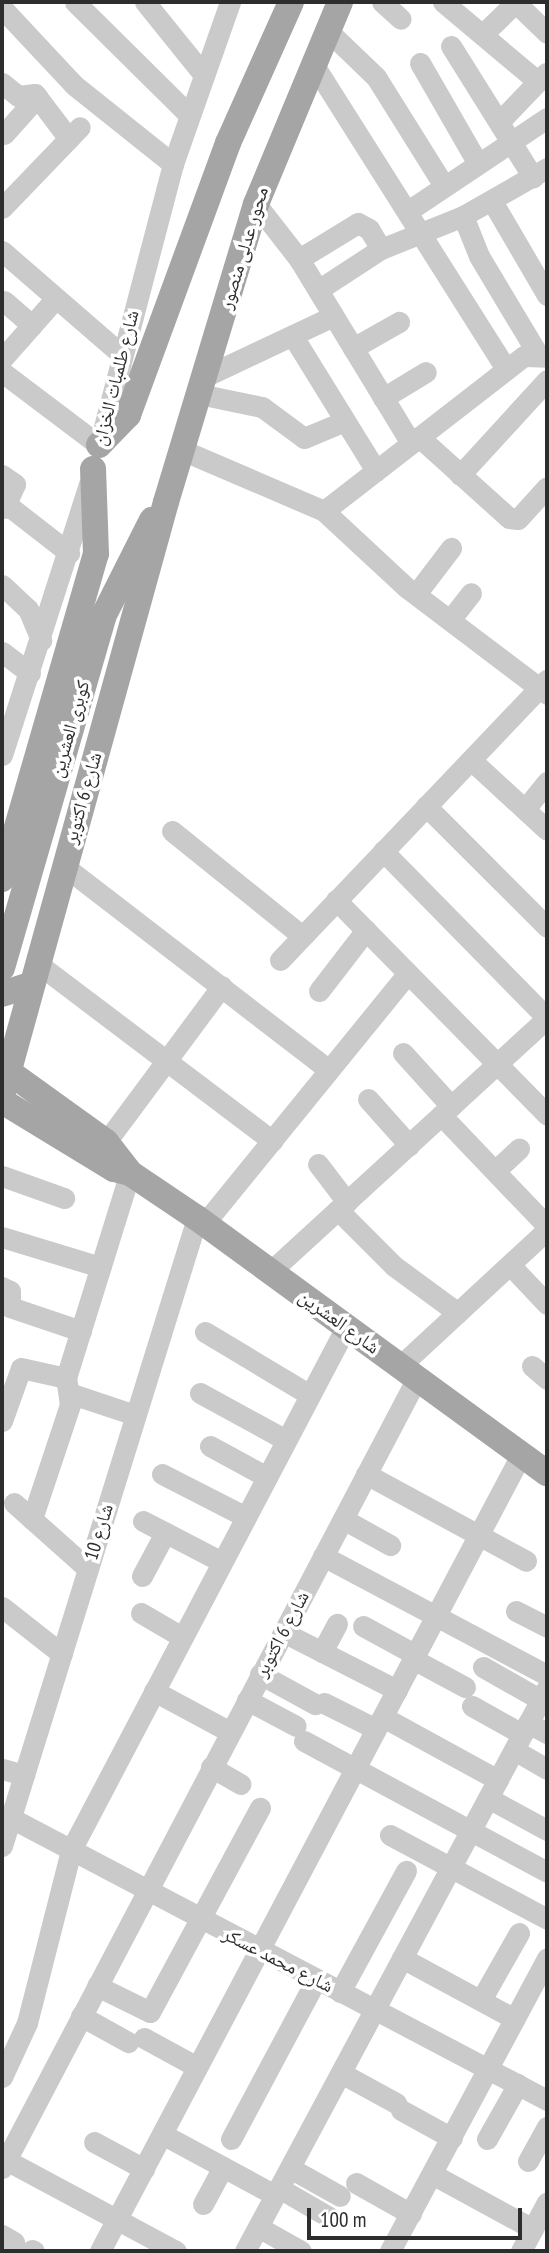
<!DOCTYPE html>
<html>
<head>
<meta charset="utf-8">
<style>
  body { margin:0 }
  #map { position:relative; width:549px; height:2253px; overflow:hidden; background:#fff; font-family:"PT Sans Narrow","Noto Naskh Arabic",sans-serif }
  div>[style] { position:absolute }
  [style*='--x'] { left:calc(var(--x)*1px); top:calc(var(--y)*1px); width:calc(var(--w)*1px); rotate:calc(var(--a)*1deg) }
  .minor>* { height:21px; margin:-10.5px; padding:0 10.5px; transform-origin:10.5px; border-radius:10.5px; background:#cacaca }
  .major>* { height:26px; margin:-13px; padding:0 13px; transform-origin:13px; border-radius:13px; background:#a5a5a5 }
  span { translate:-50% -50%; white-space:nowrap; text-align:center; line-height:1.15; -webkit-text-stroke:7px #fff; paint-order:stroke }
  .street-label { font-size:19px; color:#2d2d2d }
  .frame { position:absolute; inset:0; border:4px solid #2d2d2d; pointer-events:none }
  .scale { position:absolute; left:307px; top:2208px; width:215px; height:32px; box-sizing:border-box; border:4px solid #2d2d2d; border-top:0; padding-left:9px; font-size:21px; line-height:24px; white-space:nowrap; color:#2d2d2d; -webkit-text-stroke:5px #fff; paint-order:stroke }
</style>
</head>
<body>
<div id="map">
  <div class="minor">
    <i style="--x:75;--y:2;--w:161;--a:44.7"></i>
    <i style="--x:145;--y:2;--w:94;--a:51.1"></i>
    <i style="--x:382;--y:2;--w:25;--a:42"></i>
    <i style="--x:443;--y:2;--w:123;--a:40"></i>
    <i style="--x:515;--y:2;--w:45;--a:44.1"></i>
    <i style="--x:2;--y:8;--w:105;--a:46.9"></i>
    <i style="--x:74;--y:85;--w:127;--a:38.6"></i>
    <i style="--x:327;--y:30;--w:68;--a:43.8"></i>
    <i style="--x:376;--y:77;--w:128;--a:58"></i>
    <i style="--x:484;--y:33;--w:45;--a:-44.1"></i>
    <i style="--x:451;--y:46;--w:155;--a:58"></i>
    <i style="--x:312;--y:62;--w:363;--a:57.7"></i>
    <i style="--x:420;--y:63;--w:114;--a:60.1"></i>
    <i style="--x:2;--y:83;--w:21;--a:39"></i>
    <i style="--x:18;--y:96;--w:17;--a:-7"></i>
    <i style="--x:35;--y:94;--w:56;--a:52.9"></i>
    <i style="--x:499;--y:122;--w:68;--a:-46.2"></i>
    <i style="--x:4;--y:134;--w:50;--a:-48.3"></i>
    <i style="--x:492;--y:201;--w:109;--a:59.7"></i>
    <i style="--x:256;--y:204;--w:70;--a:52"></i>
    <i style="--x:299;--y:259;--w:215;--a:58.7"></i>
    <i style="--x:2;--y:208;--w:112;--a:-46.1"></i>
    <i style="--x:408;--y:211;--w:167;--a:-33.8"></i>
    <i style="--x:463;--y:216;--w:43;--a:68.2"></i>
    <i style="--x:479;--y:256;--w:113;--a:59.1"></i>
    <i style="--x:2;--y:251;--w:159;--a:40.9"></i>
    <i style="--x:299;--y:259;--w:69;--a:-31.4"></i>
    <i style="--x:358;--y:223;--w:13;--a:29"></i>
    <i style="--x:369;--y:229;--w:23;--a:59"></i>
    <i style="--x:318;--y:290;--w:75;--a:-33.1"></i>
    <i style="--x:381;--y:249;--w:88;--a:-21.9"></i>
    <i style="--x:463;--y:216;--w:97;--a:-29.7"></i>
    <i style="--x:4;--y:301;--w:37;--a:41"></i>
    <i style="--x:294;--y:338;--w:156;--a:58.3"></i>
    <i style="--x:353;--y:348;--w:53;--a:-29.5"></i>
    <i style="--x:2;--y:359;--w:80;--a:-48.5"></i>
    <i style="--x:2;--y:372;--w:121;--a:37"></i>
    <i style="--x:204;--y:377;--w:143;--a:-25.3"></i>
    <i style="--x:199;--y:394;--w:64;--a:11.7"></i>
    <i style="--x:262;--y:407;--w:52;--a:36.4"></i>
    <i style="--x:304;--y:438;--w:44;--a:-22.5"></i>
    <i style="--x:383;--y:398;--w:50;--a:-31.2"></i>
    <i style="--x:419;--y:437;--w:121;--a:42"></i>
    <i style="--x:509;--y:518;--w:9;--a:6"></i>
    <i style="--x:518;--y:519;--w:43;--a:-47.8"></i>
    <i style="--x:99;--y:446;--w:292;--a:-75.3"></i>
    <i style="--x:173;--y:164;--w:172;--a:-70.6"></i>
    <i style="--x:182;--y:450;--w:155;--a:23.2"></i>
    <i style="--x:324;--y:511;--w:113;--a:42.9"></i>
    <i style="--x:407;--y:588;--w:176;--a:37.1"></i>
    <i style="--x:2;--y:475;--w:16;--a:35"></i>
    <i style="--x:15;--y:484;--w:24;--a:114"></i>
    <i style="--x:460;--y:475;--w:129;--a:-47.5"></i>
    <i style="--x:2;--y:508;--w:8;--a:-7"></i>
    <i style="--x:10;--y:507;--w:75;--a:37.9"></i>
    <i style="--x:324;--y:511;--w:253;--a:-37.8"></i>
    <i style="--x:524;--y:356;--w:23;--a:2"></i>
    <i style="--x:2;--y:585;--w:35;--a:43"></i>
    <i style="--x:28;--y:609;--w:34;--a:67"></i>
    <i style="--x:416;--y:594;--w:58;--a:-52.7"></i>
    <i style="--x:450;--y:620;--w:34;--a:-52"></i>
    <i style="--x:2;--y:652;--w:35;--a:37"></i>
    <i style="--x:2;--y:755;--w:285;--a:-72.2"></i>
    <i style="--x:471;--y:760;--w:103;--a:42.6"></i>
    <i style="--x:426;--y:806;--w:171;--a:45"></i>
    <i style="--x:525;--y:809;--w:35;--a:-51"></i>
    <i style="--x:172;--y:831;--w:167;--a:38.9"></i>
    <i style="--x:383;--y:851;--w:234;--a:45.5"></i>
    <i style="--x:64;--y:866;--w:334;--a:37.6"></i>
    <i style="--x:336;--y:900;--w:301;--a:45.5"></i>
    <i style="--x:280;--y:960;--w:387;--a:-46.4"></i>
    <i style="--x:37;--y:963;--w:295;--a:37.1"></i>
    <i style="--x:319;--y:991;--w:77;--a:-52.4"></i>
    <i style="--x:403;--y:1053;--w:72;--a:47.8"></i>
    <i style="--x:368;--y:1099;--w:62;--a:48.3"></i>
    <i style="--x:441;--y:1115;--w:153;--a:46.3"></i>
    <i style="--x:106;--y:1142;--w:194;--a:-53.4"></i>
    <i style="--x:318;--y:1164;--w:48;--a:52.7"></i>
    <i style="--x:495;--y:1171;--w:33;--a:-43"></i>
    <i style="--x:2;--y:1176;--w:66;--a:19.5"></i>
    <i style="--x:338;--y:1210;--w:79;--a:45"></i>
    <i style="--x:394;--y:1266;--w:79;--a:36.3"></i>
    <i style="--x:204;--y:1224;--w:323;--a:-50.9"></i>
    <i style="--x:2;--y:1237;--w:103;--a:16.9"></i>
    <i style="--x:510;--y:1265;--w:54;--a:46.5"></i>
    <i style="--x:271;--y:1271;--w:374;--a:-42.5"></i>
    <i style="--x:2;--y:1287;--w:9;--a:27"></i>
    <i style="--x:10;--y:1291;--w:16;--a:90"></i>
    <i style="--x:10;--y:1307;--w:75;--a:18.7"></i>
    <i style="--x:205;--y:1332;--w:122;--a:31"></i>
    <i style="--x:400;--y:1366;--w:200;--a:-42.8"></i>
    <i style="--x:532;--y:1366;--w:20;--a:41"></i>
    <i style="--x:69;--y:1393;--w:70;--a:18.4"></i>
    <i style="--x:200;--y:1393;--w:98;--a:28.7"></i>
    <i style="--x:2;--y:1421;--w:56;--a:-70.3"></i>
    <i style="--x:21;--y:1368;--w:46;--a:12.5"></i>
    <i style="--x:210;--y:1446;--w:65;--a:28.5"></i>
    <i style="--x:162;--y:1474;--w:94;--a:27.1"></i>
    <i style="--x:366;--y:1474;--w:182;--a:28.5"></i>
    <i style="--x:14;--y:1503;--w:99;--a:41.7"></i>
    <i style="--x:32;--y:1519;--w:120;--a:-71.6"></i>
    <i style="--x:70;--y:1405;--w:27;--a:-98"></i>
    <i style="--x:66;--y:1378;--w:215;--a:-72.7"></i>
    <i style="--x:343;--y:1519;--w:54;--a:29"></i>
    <i style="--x:143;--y:1521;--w:89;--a:27.4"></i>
    <i style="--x:323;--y:1556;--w:254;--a:28"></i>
    <i style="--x:142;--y:1576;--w:49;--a:-61.9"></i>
    <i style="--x:2;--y:1607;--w:76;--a:38.1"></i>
    <i style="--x:516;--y:1611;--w:35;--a:27"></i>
    <i style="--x:141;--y:1613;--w:48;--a:30.3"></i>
    <i style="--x:363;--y:1626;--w:60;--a:28.7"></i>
    <i style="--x:283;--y:1632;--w:128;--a:27"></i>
    <i style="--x:322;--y:1652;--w:32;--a:-62"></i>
    <i style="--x:413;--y:1659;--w:59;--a:28.3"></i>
    <i style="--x:483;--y:1667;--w:67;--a:29.6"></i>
    <i style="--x:260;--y:1674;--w:63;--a:28.6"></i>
    <i style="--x:154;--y:1691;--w:86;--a:28.3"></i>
    <i style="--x:247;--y:1700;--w:55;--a:28"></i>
    <i style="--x:324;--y:1703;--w:58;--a:26.6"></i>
    <i style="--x:472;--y:1706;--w:57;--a:29.2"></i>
    <i style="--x:383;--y:1717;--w:131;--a:28.7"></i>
    <i style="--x:528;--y:1723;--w:21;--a:28"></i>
    <i style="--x:304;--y:1741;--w:276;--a:28.3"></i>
    <i style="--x:514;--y:1750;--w:38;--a:30"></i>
    <i style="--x:211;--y:1767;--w:34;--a:30"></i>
    <i style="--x:2;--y:1769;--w:23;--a:15"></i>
    <i style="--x:488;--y:1798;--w:67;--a:28.5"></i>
    <i style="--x:11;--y:1818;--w:606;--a:27.75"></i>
    <i style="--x:390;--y:1835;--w:178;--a:28.1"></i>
    <i style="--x:2;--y:1846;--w:658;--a:-72.75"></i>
    <i style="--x:402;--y:1958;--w:128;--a:28.4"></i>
    <i style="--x:97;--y:1986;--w:59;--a:26.1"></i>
    <i style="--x:150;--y:2012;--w:232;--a:-61.7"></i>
    <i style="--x:340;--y:1992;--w:138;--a:-61.4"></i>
    <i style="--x:481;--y:2000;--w:77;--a:-60.4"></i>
    <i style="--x:81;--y:2016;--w:54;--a:29"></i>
    <i style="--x:144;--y:2038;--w:60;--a:28.7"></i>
    <i style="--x:341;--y:2073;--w:63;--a:28.6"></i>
    <i style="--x:2;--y:2077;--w:60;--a:-65.2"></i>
    <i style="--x:27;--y:2023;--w:179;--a:-75.7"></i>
    <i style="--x:71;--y:1850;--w:591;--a:-62.26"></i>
    <i style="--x:401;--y:2110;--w:58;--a:28.8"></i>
    <i style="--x:162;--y:2134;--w:128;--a:28.4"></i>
    <i style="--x:231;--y:2139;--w:180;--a:-61.9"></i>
    <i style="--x:487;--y:2139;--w:63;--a:-60.6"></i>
    <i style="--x:94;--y:2142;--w:57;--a:28.4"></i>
    <i style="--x:6;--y:2160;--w:193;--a:28.2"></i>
    <i style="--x:528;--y:2161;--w:39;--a:-61"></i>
    <i style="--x:2;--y:2168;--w:892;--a:-62.29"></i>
    <i style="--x:290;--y:2168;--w:57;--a:29.2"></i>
    <i style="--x:432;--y:2174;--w:115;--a:28.6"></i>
    <i style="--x:356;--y:2183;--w:63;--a:29.4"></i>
    <i style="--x:279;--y:2188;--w:58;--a:30.1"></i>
    <i style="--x:203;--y:2204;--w:42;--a:-61.6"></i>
    <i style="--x:258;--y:2227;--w:49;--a:29.2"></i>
    <i style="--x:2;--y:2235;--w:14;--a:30"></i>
    <i style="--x:32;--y:2250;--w:2;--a:27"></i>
    <i style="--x:100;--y:2251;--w:900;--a:-62.13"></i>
    <i style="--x:245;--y:2251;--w:639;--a:-61.79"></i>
    <i style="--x:390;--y:2251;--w:332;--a:-61.8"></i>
    <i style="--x:521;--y:2251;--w:55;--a:-62"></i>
  </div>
  <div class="major">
    <i style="--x:99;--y:445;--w:42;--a:-46"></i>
    <i style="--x:128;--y:415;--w:290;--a:-69.8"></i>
    <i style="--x:228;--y:143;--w:154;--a:-65.9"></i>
    <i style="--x:2;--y:879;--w:338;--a:-73.9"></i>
    <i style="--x:96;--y:554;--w:85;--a:-92"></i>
    <i style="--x:2;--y:968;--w:365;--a:-73.9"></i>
    <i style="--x:103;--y:617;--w:109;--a:-63.2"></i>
    <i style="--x:2;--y:994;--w:29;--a:-18"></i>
    <i style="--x:2;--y:1067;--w:128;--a:35.8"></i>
    <i style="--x:106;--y:1142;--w:37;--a:52"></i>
    <i style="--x:2;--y:1095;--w:615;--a:-74.54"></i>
    <i style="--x:166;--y:502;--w:311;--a:-73.2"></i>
    <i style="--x:256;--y:204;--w:219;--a:-67.4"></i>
    <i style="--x:2;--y:1101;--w:131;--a:31.3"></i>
    <i style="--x:114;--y:1169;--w:16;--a:14"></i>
    <i style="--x:130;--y:1173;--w:81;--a:33.9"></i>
    <i style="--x:197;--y:1218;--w:433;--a:36.1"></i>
  </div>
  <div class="street-label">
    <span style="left:244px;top:248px;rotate:-73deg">محور عدلى منصور</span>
    <span style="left:116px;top:378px;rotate:-76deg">شارع طلمبات الخزان</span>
    <span style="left:70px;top:729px;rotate:-74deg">كوبرى العشرين</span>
    <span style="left:83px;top:798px;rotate:-74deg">شارع 6 اكتوبر</span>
    <span style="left:339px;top:1322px;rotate:36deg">شارع العشرين</span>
    <span style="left:99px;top:1532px;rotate:-73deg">شارع 10</span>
    <span style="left:282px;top:1634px;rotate:-62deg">شارع 6 اكتوبر</span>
    <span style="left:278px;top:1960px;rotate:27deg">شارع محمد عسكر</span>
  </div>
  <div class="frame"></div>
  <div class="scale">100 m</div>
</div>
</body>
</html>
